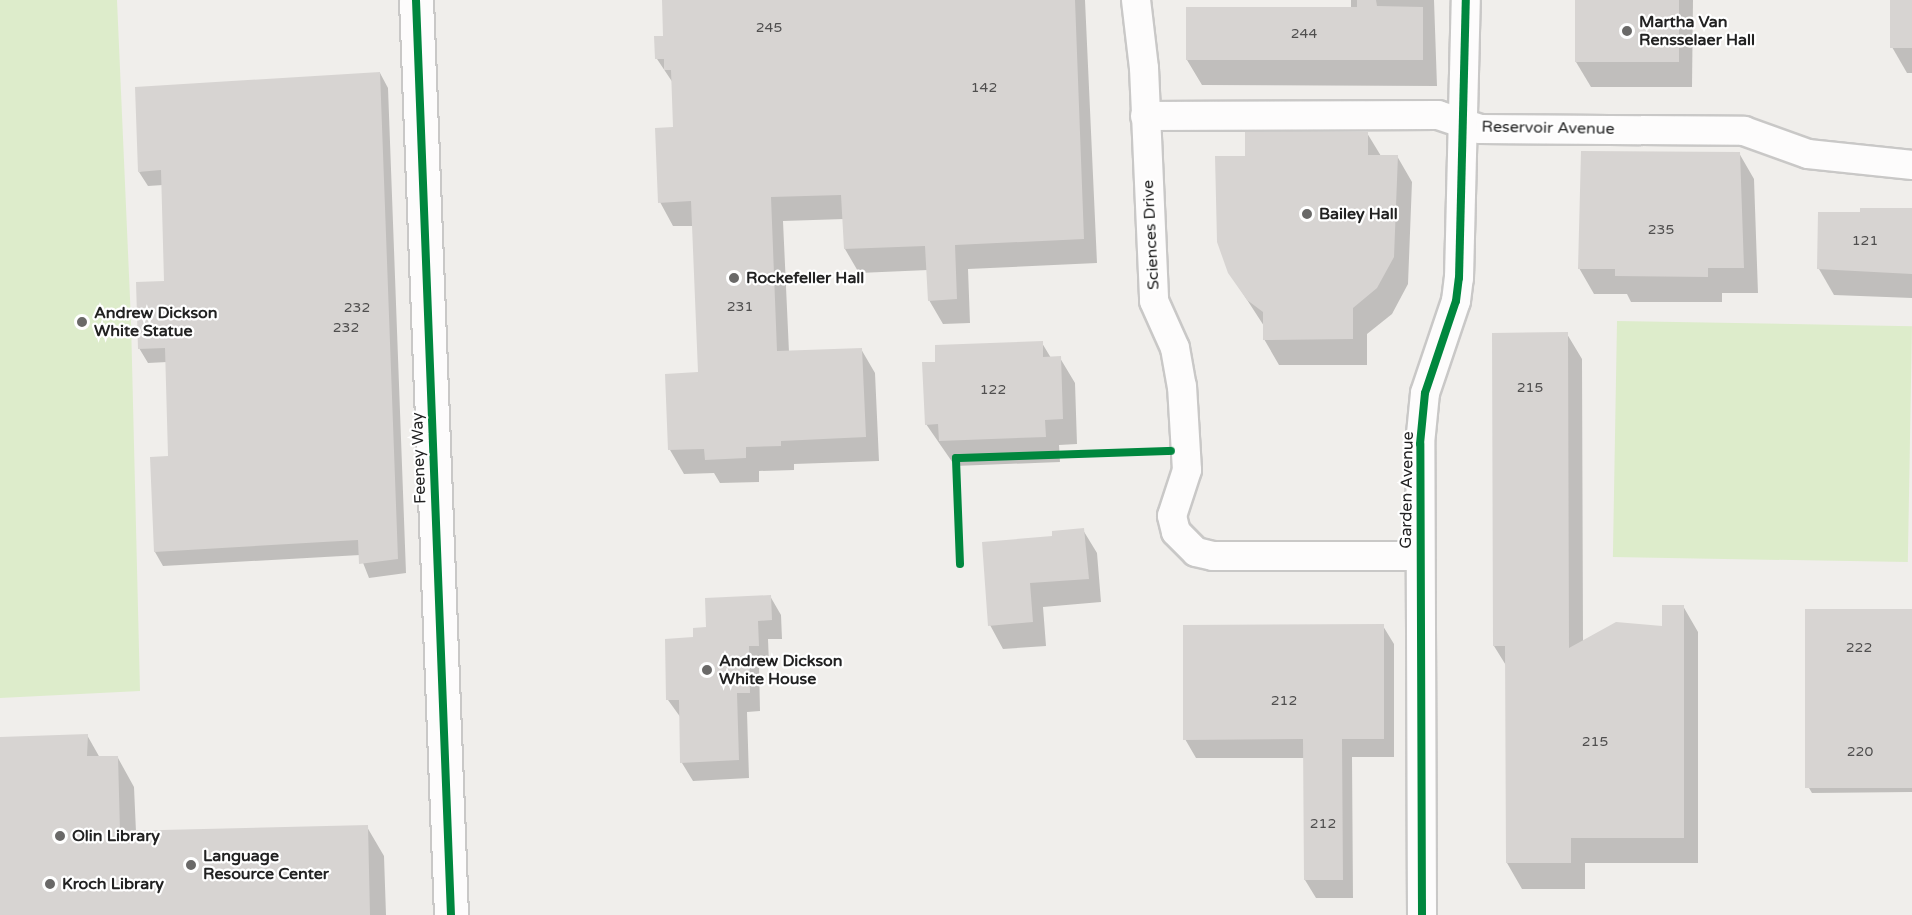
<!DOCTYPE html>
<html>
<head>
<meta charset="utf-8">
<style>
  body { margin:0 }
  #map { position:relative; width:1912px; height:915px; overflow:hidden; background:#f0eeeb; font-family:"Varela Round",sans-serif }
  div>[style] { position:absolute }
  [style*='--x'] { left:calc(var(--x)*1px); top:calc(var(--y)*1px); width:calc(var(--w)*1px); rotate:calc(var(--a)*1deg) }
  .grass>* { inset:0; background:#ddeccb; transform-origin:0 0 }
  .shadow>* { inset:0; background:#0003 }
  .building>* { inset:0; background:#d7d4d2; transform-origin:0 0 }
  .roads { filter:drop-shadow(2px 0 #c9c8c7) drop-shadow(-2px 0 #c9c8c7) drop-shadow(0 2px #c9c8c7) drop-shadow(0 -2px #c9c8c7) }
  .minor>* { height:28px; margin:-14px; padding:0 14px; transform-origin:14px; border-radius:14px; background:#fdfcfc }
  .tertiary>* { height:33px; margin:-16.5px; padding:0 16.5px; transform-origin:16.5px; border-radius:16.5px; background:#fdfcfc }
  .cycleway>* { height:8px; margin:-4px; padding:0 4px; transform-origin:4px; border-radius:4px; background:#00873e }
  .dots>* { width:16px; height:16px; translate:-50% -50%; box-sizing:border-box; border:3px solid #fff; border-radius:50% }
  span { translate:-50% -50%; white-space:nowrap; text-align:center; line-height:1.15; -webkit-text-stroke:4.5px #fff; paint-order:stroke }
  .number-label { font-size:14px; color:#4f4e4e }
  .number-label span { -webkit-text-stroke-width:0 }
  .poi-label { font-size:16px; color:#222; font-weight:700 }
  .left { translate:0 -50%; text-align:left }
  .street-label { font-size:16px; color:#222 }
</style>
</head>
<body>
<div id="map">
  <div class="grass">
    <i style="clip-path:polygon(0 0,117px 0,131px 321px,140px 691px,0 698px)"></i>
    <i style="left:1617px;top:321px;width:295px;height:236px;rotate:1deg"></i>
  </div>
  <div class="shadow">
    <i style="clip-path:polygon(663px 0,1085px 0,1097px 263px,968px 269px,970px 323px,943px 324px,929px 300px,928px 270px,859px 273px,845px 249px,844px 219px,783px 221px,789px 352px,861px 349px,875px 373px,879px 461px,794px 464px,794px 470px,759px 471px,759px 482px,720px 483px,714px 473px,684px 474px,670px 450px,699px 374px,693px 226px,673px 226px,660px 202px,674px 129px,673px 83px,657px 59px,665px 37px)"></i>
    <i style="clip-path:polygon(1351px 0,1434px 0,1437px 86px,1202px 85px,1187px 60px,1351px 9px)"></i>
    <i style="clip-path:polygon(1577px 0,1693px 0,1692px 87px,1591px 87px,1576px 62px)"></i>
    <i style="clip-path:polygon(1891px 0,1912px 0,1912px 73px,1907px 73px,1892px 47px)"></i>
    <i style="clip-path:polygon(380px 73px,388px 88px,406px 573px,369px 578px,360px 555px,163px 566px,155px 552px,170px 458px,167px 362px,148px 363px,139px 348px,166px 283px,163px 185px,148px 186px,139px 172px)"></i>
    <i style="clip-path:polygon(1367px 133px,1381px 156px,1397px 156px,1412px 182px,1408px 284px,1392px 314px,1367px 334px,1367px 365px,1279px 365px,1264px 339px,1264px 326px,1231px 275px,1246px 157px)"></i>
    <i style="clip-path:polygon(1739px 153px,1754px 179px,1758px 293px,1722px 293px,1722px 302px,1631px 302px,1627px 294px,1594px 294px,1579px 268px)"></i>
    <i style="clip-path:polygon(1912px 210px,1912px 298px,1834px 295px,1819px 269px)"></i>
    <i style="clip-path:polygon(1567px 334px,1582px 359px,1583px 642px,1664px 627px,1683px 606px,1698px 632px,1698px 863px,1585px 863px,1585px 889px,1522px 889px,1507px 863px,1507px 667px,1494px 646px)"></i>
    <i style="clip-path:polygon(1042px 343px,1051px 358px,1060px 358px,1075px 383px,1077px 444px,1059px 445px,1060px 462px,955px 466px,926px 424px,937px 363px)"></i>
    <i style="clip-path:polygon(1083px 530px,1097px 553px,1101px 602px,1043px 607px,1046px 646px,1003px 649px,990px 625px,1054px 538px)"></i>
    <i style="clip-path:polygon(770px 596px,781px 615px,782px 639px,768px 639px,769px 664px,759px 665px,760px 711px,747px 712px,749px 778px,693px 781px,682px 763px,681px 718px,668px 700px,694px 639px)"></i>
    <i style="clip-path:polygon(1912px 611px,1912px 792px,1812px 793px,1809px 788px)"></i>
    <i style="clip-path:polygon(1383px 626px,1394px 644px,1394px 757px,1352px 757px,1353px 898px,1316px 898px,1305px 880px,1305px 758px,1196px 758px,1185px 739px)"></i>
    <i style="clip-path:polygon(87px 735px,100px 758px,118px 758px,134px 787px,136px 832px,367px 827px,384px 856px,386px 915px,0 915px,0 738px)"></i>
  </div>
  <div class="building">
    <i style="clip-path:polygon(662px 0,1075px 0,1084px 239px,955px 245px,957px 299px,928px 301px,925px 246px,844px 249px,841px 195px,771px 197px,777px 351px,862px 348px,866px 437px,781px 441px,781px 446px,746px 447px,746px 458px,705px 460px,704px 449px,668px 450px,665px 374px,698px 372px,691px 201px,658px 203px,655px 128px,673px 127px,671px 70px,664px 70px,664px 59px,655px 59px,654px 36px,663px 36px)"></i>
    <i style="clip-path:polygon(1357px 0,1376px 0,1377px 6px,1423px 7px,1423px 60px,1186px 60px,1186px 7px,1357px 7px)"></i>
    <i style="left:1575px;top:0;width:104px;height:62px"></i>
    <i style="left:1890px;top:0;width:22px;height:48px"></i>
    <i style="clip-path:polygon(380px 72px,398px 559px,359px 564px,358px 540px,154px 552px,150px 457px,168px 456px,165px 348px,138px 349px,136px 282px,164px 281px,161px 170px,138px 172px,135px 87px)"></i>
    <i style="clip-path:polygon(1245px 132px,1368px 132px,1368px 155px,1398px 155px,1394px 257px,1377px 288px,1353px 308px,1353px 339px,1263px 340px,1263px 312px,1247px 300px,1228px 273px,1217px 242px,1215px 156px,1245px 156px)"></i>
    <i style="clip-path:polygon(1581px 151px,1740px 152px,1744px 268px,1708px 268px,1708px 277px,1615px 276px,1615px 269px,1578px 269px)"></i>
    <i style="clip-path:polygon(1860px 208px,1912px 208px,1912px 274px,1817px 269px,1818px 212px,1860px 212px)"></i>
    <i style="clip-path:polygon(1568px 332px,1569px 648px,1616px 622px,1662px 626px,1662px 605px,1684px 605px,1684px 838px,1571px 838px,1571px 863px,1506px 863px,1505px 646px,1493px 646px,1492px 333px)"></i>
    <i style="clip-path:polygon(1043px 341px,1043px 357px,1061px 356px,1063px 419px,1045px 420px,1046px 437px,939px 441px,938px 424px,925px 425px,922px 362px,935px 362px,935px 345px)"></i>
    <i style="clip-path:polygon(1084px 528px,1089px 579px,1030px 583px,1033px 622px,988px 626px,982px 542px,1052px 536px,1052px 531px)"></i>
    <i style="clip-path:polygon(771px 595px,772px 620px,758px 621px,759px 646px,749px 646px,750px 693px,737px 693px,739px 760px,680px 763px,679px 700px,666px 700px,665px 639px,693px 637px,693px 628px,706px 627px,705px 598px)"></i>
    <i style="left:1912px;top:609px;width:179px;height:107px;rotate:90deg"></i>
    <i style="clip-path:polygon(1384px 624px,1384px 739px,1342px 739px,1343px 880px,1304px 880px,1303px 739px,1183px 740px,1183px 625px)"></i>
    <i style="clip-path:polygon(88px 734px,87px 756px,118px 756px,120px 831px,368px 825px,370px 915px,0 915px,0 737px)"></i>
  </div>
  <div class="roads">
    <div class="minor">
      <i style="--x:1136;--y:0;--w:68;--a:83.3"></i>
      <i style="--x:1144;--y:68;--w:233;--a:87.5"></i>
      <i style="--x:1154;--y:301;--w:51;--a:65.9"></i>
      <i style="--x:1175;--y:348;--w:39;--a:80"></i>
      <i style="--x:1182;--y:386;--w:84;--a:86.6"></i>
      <i style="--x:1187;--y:470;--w:48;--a:108.1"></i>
      <i style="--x:1172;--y:516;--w:16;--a:76"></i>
      <i style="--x:1176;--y:532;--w:28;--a:45"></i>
      <i style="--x:1196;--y:552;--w:17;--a:13"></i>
      <i style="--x:1213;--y:556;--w:207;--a:0"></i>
      <i style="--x:1145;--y:116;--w:293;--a:-0.2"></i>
      <i style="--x:1438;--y:115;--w:44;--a:18.4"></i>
      <i style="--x:1480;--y:129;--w:264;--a:0.4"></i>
      <i style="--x:1744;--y:131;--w:68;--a:19.8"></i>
      <i style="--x:1808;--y:154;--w:105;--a:6"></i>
      <i style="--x:1422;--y:915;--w:471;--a:-90.2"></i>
      <i style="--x:1420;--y:444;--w:51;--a:-84.4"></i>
      <i style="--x:1425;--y:393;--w:97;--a:-71.4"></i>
      <i style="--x:1456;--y:301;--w:23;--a:-83"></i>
      <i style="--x:1459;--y:278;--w:278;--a:-88.6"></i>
    </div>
    <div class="tertiary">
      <i style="--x:416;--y:0;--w:916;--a:87.81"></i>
    </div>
  </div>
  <div class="cycleway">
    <i style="--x:416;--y:0;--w:916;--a:87.81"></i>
    <i style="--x:960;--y:564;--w:106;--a:-92.2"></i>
    <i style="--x:956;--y:458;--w:215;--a:-1.9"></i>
    <i style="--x:1422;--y:915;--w:471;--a:-90.2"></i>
    <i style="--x:1420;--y:444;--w:51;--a:-84.4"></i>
    <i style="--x:1425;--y:393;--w:97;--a:-71.4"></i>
    <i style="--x:1456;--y:301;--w:23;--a:-83"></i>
    <i style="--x:1459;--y:278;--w:278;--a:-88.6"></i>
  </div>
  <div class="dots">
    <i style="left:1627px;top:31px;background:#6a6968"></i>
    <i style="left:1307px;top:214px;background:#6a6968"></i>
    <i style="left:734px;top:278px;background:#6a6968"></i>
    <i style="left:82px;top:322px;background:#6a6968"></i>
    <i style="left:707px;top:670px;background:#6a6968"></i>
    <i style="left:60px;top:836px;background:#6a6968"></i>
    <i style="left:191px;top:865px;background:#6a6968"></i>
    <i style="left:50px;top:884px;background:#6a6968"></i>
  </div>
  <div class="number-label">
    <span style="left:769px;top:28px">245</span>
    <span style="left:1304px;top:34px">244</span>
    <span style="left:984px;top:88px">142</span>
    <span style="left:1661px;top:230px">235</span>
    <span style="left:1865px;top:241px">121</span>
    <span style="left:740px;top:307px">231</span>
    <span style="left:357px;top:308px">232</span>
    <span style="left:346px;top:328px">232</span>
    <span style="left:1530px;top:388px">215</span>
    <span style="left:993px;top:390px">122</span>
    <span style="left:1859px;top:648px">222</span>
    <span style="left:1284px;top:701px">212</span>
    <span style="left:1595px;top:742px">215</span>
    <span style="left:1860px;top:752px">220</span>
    <span style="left:1323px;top:824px">212</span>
  </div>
  <div class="poi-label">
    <span class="left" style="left:1639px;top:31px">Martha Van<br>Rensselaer Hall</span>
    <span class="left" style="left:1319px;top:214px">Bailey Hall</span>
    <span class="left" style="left:746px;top:278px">Rockefeller Hall</span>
    <span class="left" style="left:94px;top:322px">Andrew Dickson<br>White Statue</span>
    <span class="left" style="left:719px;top:670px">Andrew Dickson<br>White House</span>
    <span class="left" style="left:72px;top:836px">Olin Library</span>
    <span class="left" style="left:203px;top:865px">Language<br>Resource Center</span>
    <span class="left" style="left:62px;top:884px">Kroch Library</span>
  </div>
  <div class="street-label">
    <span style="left:1548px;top:128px;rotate:1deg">Reservoir Avenue</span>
    <span style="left:1151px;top:235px;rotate:-93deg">Sciences Drive</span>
    <span style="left:419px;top:458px;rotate:-92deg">Feeney Way</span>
    <span style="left:1407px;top:490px;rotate:-89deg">Garden Avenue</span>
  </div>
</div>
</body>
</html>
